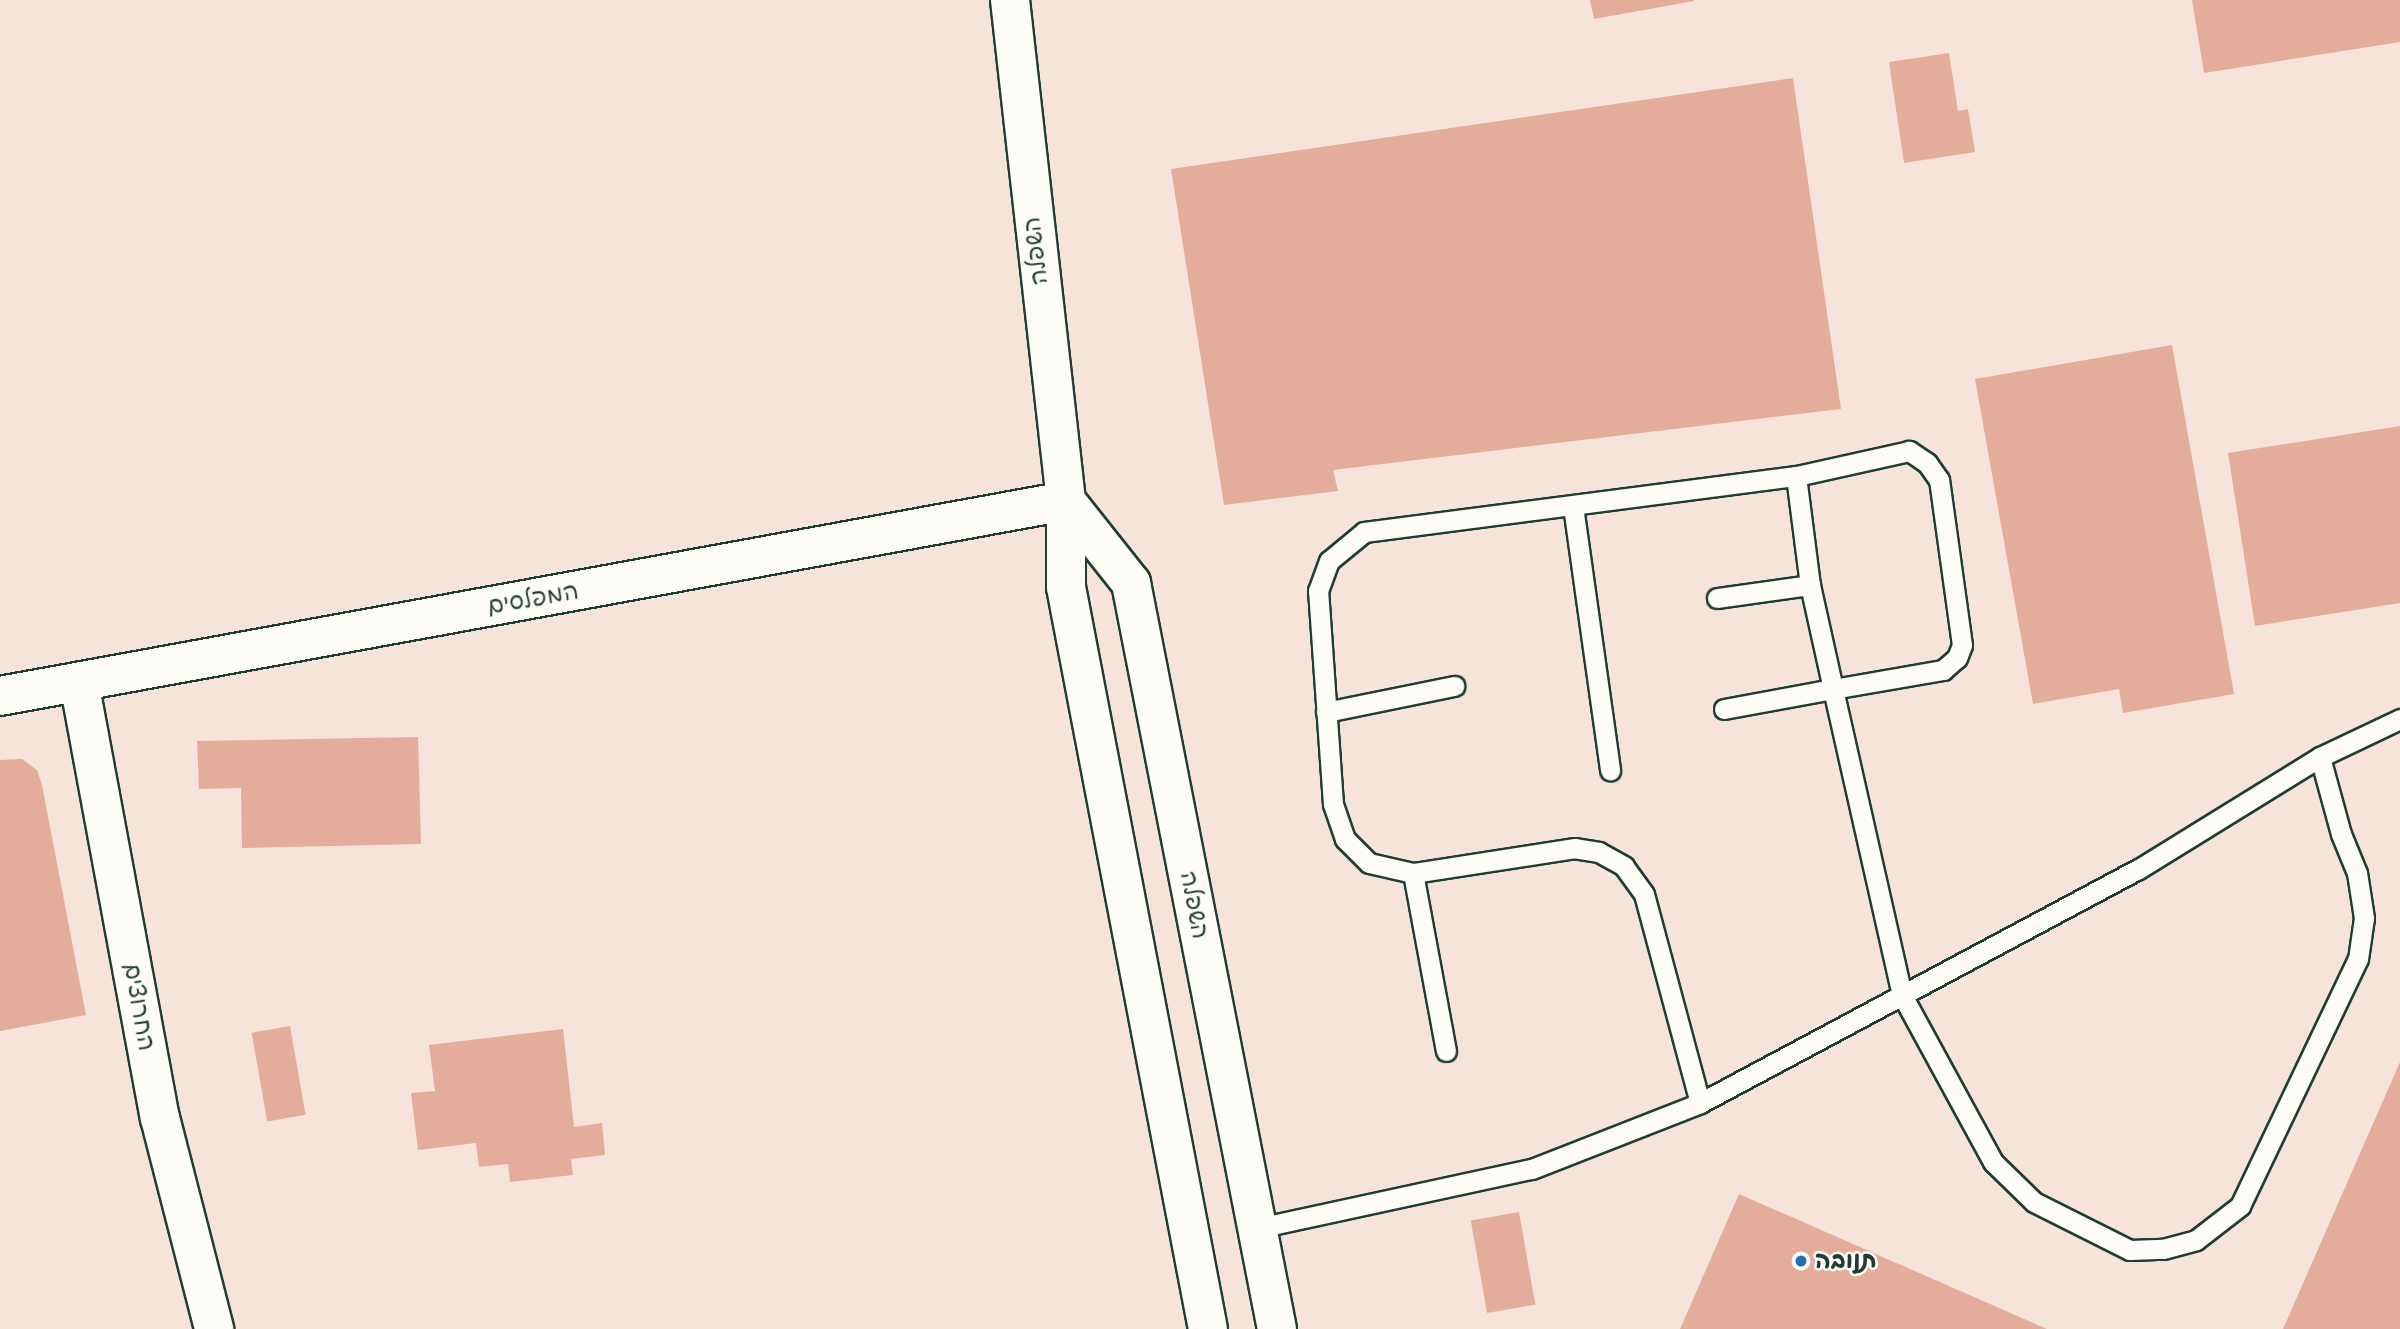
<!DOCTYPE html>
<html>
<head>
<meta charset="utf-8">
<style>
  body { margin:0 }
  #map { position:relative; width:2400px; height:1329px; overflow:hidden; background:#fdfcf7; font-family:Caveat,"Playpen Sans Hebrew",sans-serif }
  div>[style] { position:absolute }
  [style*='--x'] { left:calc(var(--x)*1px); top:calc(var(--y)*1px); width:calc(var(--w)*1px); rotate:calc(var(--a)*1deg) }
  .built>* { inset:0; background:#f6e4db; transform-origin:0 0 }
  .building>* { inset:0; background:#e4ad9b; transform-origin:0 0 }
  .roads { filter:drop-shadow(2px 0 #1f3d34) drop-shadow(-2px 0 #1f3d34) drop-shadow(0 2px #1f3d34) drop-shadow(0 -2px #1f3d34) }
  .lane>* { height:19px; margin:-9.5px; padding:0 9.5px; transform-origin:9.5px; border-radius:9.5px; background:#fdfcf7 }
  .street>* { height:38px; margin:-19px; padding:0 19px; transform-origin:19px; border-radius:19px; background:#fdfcf7 }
  .dots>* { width:19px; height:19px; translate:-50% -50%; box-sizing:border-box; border:4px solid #fdfcf7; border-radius:50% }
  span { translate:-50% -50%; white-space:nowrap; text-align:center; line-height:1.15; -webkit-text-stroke:5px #fdfcf7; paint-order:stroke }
  .street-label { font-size:24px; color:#1f3d34 }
  .poi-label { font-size:24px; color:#1f3d34; font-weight:700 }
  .left { translate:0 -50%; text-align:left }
</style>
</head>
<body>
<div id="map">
  <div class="built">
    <i style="left:0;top:0;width:2400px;height:1329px"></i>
  </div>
  <div class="building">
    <i style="clip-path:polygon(1590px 0,1694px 0,1694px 1px,1594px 19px)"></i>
    <i style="clip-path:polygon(2192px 0,2400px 0,2400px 42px,2204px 73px)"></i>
    <i style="clip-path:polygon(1949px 53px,1958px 111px,1968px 109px,1975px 152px,1904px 163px,1889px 62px)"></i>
    <i style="clip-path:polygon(1793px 78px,1841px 409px,1333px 470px,1338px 491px,1224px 505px,1171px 169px)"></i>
    <i style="clip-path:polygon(2172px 345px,2234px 694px,2123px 713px,2119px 689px,2033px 704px,1975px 379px)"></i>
    <i style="clip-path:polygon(2400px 426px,2400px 603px,2255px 626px,2228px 453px)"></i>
    <i style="clip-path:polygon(418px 737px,421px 844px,242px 848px,241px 788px,199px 789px,197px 741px)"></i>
    <i style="clip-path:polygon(22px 759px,37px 770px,42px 785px,86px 1015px,0 1031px,0 760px)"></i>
    <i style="left:290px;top:1026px;width:90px;height:39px;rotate:80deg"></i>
    <i style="clip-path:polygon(563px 1029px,574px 1127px,602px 1123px,605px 1155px,571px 1159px,573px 1175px,510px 1182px,508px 1164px,479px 1167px,476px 1143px,418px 1150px,411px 1093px,435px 1091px,429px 1045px)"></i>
    <i style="clip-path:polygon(2400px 1062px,2400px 1329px,2283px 1329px)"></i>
    <i style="clip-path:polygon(1739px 1194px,2047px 1329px,1680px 1329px)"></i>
    <i style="left:1519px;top:1212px;width:94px;height:49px;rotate:80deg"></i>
  </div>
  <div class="roads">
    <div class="lane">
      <i style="--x:1573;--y:506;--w:267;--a:82"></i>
      <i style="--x:1717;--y:598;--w:94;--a:-8"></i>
      <i style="--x:1724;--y:709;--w:111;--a:-10.4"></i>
      <i style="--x:1833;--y:689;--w:112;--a:-9.8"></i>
      <i style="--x:1943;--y:670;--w:18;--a:-41"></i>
      <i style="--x:1957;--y:658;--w:14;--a:-69"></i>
      <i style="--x:1962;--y:645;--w:167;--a:-97.9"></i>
      <i style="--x:1939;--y:480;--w:21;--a:-125"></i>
      <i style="--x:1927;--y:463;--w:22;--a:-146"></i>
      <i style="--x:1909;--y:451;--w:116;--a:167.5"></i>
      <i style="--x:1796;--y:476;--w:110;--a:82.7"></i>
      <i style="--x:1810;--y:585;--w:107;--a:77.5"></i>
      <i style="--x:1833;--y:689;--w:314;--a:77.3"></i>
      <i style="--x:1902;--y:995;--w:190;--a:61.4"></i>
      <i style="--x:1993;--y:1162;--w:57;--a:44.3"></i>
      <i style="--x:2034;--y:1202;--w:107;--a:26.6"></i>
      <i style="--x:2130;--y:1250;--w:33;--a:-2"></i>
      <i style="--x:2163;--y:1249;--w:34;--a:-15"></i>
      <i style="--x:2196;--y:1240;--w:56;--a:-37.7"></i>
      <i style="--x:2240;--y:1206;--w:274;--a:-64.5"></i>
      <i style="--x:2358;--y:959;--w:41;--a:-81.7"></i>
      <i style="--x:2364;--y:918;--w:46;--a:-98.8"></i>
      <i style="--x:2357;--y:873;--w:42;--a:-112.3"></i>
      <i style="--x:2341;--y:834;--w:80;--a:-105.3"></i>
      <i style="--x:1326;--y:712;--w:131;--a:-11.5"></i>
      <i style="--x:1413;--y:873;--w:181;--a:79.5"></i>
      <i style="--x:1700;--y:1103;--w:216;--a:-105"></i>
      <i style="--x:1644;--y:894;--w:34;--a:-126"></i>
      <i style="--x:1624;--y:866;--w:29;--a:-151"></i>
      <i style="--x:1599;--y:852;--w:24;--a:-171"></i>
      <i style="--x:1575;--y:848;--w:164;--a:171.2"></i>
      <i style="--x:1413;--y:873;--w:45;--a:-167.2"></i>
      <i style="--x:1369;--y:863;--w:34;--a:-135"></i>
      <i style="--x:1345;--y:839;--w:37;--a:-109"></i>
      <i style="--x:1333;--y:804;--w:214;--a:-94"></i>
      <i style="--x:1318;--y:591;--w:32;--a:-70"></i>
      <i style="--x:1329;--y:561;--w:45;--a:-39.6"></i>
      <i style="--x:1364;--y:532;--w:436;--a:-7.4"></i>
      <i style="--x:1258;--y:1228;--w:280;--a:-12.2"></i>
      <i style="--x:1532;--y:1169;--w:180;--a:-21.4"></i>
      <i style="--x:1700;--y:1103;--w:495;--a:-28.1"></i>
      <i style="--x:2137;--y:870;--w:215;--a:-31.7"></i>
      <i style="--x:2320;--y:757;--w:89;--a:-25.4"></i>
    </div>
    <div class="street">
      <i style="--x:1010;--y:0;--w:504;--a:83.62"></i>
      <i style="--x:1066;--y:501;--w:86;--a:90"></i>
      <i style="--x:1066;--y:587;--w:755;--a:79.17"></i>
      <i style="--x:1066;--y:501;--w:105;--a:51.6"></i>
      <i style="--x:1131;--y:583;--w:760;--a:78.93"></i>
      <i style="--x:79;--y:682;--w:443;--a:79.5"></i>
      <i style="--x:160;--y:1118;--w:218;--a:75.6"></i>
      <i style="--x:0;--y:696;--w:1084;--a:-10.37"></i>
    </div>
  </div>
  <div class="dots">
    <i style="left:1801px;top:1261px;background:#1f6fb2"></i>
  </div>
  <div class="street-label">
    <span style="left:1036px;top:251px;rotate:-97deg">השפלה</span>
    <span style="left:533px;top:599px;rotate:-10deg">המפלסים</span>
    <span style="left:1194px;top:905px;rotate:79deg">השפלה</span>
    <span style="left:139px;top:1007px;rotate:80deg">החרוצים</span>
  </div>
  <div class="poi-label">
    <span class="left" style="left:1815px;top:1261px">תנובה</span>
  </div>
</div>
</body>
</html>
